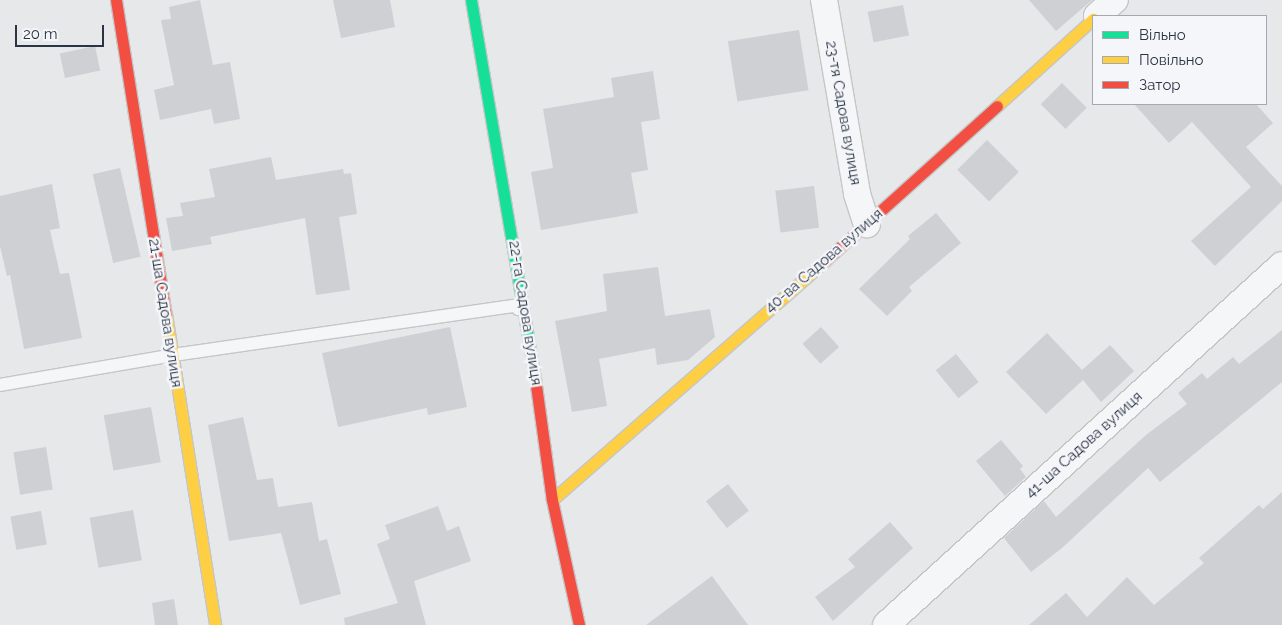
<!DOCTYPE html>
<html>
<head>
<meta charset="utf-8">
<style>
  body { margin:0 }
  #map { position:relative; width:1282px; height:625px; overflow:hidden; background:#e6e8ea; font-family:Raleway,sans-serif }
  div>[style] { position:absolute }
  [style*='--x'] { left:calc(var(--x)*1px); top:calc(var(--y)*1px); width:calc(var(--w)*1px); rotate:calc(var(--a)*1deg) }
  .building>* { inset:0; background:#ced0d3; transform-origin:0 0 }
  .roads { filter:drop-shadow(1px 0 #c4c6c8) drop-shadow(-1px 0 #c4c6c8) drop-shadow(0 1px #c4c6c8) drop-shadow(0 -1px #c4c6c8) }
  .lane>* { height:12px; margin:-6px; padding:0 6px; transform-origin:6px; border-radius:6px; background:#f5f6f7 }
  .street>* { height:26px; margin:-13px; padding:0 13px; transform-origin:13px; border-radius:13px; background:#f5f6f7 }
  .fast>* { height:11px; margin:-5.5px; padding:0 5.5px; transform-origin:5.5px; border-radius:5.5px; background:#16e098 }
  .slow>* { height:11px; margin:-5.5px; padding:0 5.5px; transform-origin:5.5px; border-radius:5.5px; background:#ffcf43 }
  .jam>* { height:11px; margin:-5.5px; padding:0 5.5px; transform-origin:5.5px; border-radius:5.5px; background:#f24e42 }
  span { translate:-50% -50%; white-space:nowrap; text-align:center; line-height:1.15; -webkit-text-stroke:5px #f4f6f9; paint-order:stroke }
  .street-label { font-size:15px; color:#2b3445 }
  .legend { position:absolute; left:1092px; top:15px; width:175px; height:90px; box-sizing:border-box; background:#f4f6f9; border:1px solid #a4a8b1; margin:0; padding:6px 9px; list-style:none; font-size:15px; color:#2b3445 }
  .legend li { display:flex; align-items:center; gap:10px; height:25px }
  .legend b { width:25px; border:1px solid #a4a8b1 }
  .scale { position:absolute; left:15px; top:25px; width:89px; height:22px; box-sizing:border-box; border:2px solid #2b3445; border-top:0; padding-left:6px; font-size:15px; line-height:18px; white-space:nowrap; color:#2b3445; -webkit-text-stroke:4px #f4f6f9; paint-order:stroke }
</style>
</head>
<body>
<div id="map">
  <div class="building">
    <i style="clip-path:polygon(200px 0,213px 65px,230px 62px,240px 119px,214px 124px,211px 109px,160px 120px,154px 90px,174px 85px,161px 20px,171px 19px,169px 7px)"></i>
    <i style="clip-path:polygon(333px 0,390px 0,395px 27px,341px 38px)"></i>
    <i style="clip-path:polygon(1029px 0,1092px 0,1056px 31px)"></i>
    <i style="left:903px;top:5px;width:31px;height:36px;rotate:79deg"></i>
    <i style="left:799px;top:30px;width:61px;height:72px;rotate:81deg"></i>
    <i style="left:95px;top:46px;width:25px;height:36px;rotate:78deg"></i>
    <i style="clip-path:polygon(653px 71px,660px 119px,641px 122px,648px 170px,631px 173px,638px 213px,541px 230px,531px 172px,553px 168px,543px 109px,614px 97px,611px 78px)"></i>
    <i style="left:1062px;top:83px;width:35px;height:30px;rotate:45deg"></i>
    <i style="clip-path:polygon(1134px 104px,1256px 104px,1273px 123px,1246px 147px,1282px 186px,1282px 201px,1215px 266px,1191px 241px,1251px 187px,1192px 122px,1169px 143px)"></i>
    <i style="left:987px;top:140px;width:45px;height:42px;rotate:45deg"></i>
    <i style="clip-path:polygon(271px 157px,276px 180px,343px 169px,344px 174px,351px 173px,357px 214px,339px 217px,350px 290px,316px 295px,305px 218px,210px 237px,212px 244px,172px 251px,166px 218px,183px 216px,180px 203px,215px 197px,209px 169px)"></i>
    <i style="left:120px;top:168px;width:91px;height:28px;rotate:77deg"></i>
    <i style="clip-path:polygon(52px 184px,60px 228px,50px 230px,60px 274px,69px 273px,82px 338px,24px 349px,10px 275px,7px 276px,0 246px,0 196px)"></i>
    <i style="left:814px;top:186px;width:42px;height:39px;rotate:83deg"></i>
    <i style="clip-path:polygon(936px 213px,961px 243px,909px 287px,912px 291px,887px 316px,859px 289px,910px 239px,908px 236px)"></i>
    <i style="clip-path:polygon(658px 267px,665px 316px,710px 309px,715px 337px,688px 360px,657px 365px,655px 348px,599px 359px,607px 406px,572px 412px,555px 321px,607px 311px,603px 274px)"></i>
    <i style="clip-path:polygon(450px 327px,467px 407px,428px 415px,427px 408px,338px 427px,322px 353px)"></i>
    <i style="left:821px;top:327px;width:27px;height:25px;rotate:48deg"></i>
    <i style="clip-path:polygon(1282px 330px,1282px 382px,1160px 482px,1148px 468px,1062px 548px,1031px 572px,1004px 538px,1044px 501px,1056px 517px,1146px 435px,1187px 404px,1178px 393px,1202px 373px,1207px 379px,1233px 357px,1239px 364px)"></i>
    <i style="clip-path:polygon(1047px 333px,1082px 370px,1110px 345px,1134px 371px,1101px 402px,1083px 380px,1046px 414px,1006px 372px)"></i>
    <i style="left:956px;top:354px;width:36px;height:26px;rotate:51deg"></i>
    <i style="left:151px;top:407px;width:56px;height:48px;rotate:80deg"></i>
    <i style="clip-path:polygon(243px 417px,257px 480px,273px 478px,278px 507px,312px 502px,319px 541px,327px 539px,341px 594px,300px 605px,281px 533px,229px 541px,208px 425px)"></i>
    <i style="clip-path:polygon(1001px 440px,1023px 466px,1020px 469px,1026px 477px,1005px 496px,976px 461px)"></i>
    <i style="left:46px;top:447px;width:43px;height:33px;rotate:81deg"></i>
    <i style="left:728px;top:484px;width:34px;height:28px;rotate:52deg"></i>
    <i style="clip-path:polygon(1282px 492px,1282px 625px,1029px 625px,1066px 593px,1087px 617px,1127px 577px,1154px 605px,1204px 563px,1199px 558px,1259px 505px,1263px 509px)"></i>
    <i style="clip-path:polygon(438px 506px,447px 531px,459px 526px,471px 561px,414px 581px,426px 625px,345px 625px,344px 618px,398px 603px,377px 544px,390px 539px,385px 525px)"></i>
    <i style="left:133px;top:510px;width:51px;height:44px;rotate:80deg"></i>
    <i style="left:41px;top:511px;width:34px;height:31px;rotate:80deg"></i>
    <i style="clip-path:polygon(890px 522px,913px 548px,833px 621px,815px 597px,855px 567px,848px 559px)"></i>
    <i style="clip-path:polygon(712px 576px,748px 625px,646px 625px)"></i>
    <i style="clip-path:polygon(174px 599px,178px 625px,155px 625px,152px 603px)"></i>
  </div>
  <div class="roads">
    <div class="lane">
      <i style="--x:0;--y:385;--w:183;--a:-9.8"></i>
      <i style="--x:180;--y:354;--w:345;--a:-8.2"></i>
      <i style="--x:521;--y:305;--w:5;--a:127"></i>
    </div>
    <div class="street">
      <i style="--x:824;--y:0;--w:197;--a:80.3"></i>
      <i style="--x:857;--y:194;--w:32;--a:72"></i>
      <i style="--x:1097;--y:16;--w:24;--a:-42"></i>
      <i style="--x:886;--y:625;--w:535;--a:-42.27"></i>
    </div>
    <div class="fast">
      <i style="--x:471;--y:0;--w:383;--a:80.4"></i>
    </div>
    <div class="slow">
      <i style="--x:997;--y:106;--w:130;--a:-42.2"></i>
      <i style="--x:166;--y:314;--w:315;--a:81"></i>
      <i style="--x:552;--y:500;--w:364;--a:-41.2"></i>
    </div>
    <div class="jam">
      <i style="--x:116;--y:0;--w:318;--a:81"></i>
      <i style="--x:826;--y:260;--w:230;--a:-42"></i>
      <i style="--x:535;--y:378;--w:123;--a:82.1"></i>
      <i style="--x:552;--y:500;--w:128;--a:77.8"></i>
    </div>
  </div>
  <div class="street-label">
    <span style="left:843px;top:113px;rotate:80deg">23-тя Садова вулиця</span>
    <span style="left:824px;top:261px;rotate:-41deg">40-ва Садова вулиця</span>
    <span style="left:165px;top:313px;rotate:81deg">21-ша Садова вулиця</span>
    <span style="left:525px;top:313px;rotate:81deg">22-га Садова вулиця</span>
    <span style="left:1084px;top:445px;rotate:-42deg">41-ша Садова вулиця</span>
  </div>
  <ul class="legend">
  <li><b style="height:6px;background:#16e098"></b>Вільно</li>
  <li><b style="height:6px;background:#ffcf43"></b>Повільно</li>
  <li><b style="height:6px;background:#f24e42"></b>Затор</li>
  </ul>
  <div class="scale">20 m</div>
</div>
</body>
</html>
